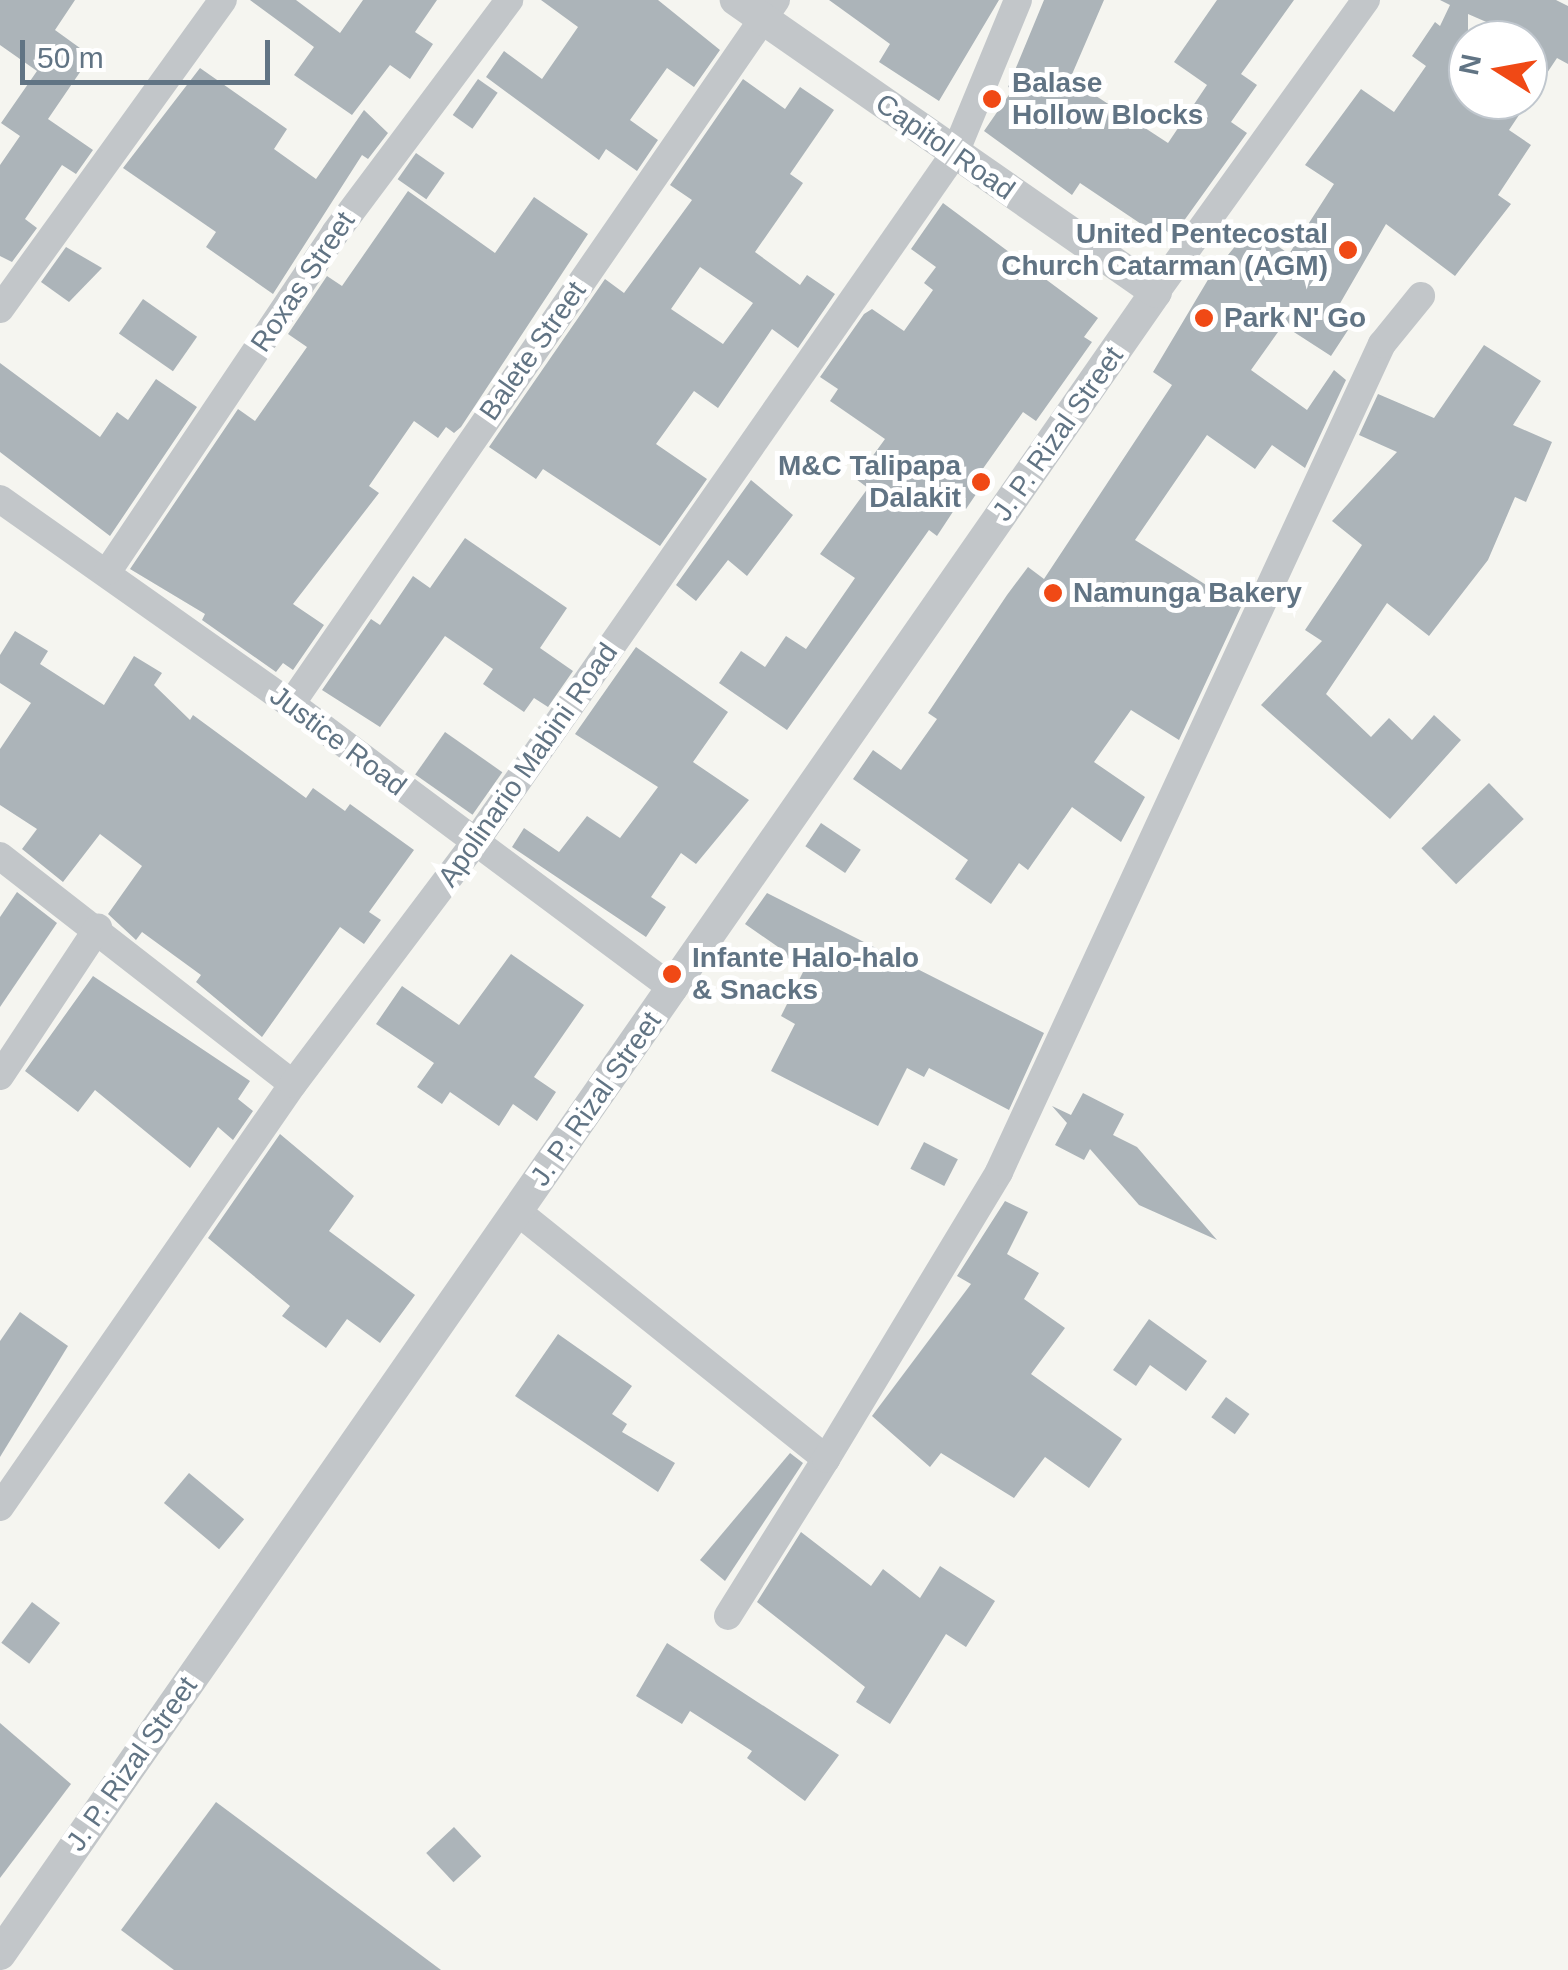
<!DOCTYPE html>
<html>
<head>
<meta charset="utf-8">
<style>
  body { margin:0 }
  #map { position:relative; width:1568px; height:1970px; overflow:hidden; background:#f5f5f0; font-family:Helvetica,sans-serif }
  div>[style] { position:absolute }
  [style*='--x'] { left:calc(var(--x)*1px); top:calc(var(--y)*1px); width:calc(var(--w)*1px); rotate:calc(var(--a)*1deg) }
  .building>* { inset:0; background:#acb4b9; transform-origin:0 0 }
  .minor>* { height:28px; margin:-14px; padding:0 14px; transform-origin:14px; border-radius:14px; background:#c2c6c9 }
  .tertiary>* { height:32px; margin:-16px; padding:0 16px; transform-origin:16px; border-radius:16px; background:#c2c6c9 }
  .dots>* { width:28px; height:28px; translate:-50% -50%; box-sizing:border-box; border:5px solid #fff; border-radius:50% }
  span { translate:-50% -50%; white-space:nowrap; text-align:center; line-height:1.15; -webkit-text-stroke:10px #fff; paint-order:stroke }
  .poi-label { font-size:28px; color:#617484; font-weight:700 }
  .left { translate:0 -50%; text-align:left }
  .right { translate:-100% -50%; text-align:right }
  .street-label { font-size:28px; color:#617484 }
  .north { position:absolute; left:1448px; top:20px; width:100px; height:100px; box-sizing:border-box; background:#fff; border:2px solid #c0c7ce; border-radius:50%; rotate:281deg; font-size:28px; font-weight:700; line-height:40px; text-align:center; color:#617484 }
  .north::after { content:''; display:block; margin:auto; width:35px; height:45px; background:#f04915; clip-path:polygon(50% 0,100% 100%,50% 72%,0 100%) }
  .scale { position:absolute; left:20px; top:40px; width:250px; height:45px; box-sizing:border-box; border:5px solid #617484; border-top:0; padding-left:12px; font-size:30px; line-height:35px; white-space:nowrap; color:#617484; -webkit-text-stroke:8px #fff; paint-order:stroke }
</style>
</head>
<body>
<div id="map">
  <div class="building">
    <i style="clip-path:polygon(0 0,75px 0,55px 30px,91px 56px,48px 119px,93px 150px,76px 174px,62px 165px,25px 219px,37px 228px,12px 262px,0 256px,0 165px,20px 136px,1px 123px,37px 71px,0 45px)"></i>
    <i style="clip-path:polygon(250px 0,296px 0,340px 33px,363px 0,437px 0,415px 32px,433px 44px,410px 79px,390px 65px,352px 115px,294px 75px,314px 47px)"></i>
    <i style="clip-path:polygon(541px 0,658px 0,720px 50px,694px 87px,667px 68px,630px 120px,658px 140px,637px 171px,606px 149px,599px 160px,486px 77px,504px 51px,542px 79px,578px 27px)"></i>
    <i style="clip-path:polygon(829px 0,999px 0,939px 101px,879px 62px,890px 44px)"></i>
    <i style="clip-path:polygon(1044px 0,1104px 0,1070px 79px,1168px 143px,1207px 85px,1174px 62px,1217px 0,1294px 0,1241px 74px,1257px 85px,1231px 122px,1247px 133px,1173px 236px,1161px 227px,1156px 234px,1080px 183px,1072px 195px,984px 131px,1013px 89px,1008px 87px)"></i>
    <i style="clip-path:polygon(evenodd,1440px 0,1556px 0,1568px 6px,1568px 64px,1557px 58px,1509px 130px,1531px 145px,1498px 195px,1511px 204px,1455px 276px,1386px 224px,1331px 319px,1348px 330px,1331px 356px,1283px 325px,1251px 370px,1307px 410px,1334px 370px,1346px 380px,1305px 468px,1272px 445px,1255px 469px,1207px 435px,1135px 540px,1241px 607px,1179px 740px,1131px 710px,1094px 762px,1145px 797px,1121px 842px,1072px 807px,1028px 870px,1019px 863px,991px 904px,955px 879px,968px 860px,853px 779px,873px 750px,901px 770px,937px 719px,928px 713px,1007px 595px,1028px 567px,1044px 579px,1172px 385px,1153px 372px,1209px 278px,1251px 227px,1289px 254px,1334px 184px,1305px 165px,1361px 89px,1394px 112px,1426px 66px,1412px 56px,1435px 22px,1440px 26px,1450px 5px,1440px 0,1468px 14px,1528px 40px,1528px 100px,1468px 100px,1468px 14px)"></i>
    <i style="clip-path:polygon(200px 68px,287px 129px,274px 149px,316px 179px,364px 110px,388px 133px,368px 159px,362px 155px,273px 294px,206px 247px,216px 232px,123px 168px)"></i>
    <i style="left:478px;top:79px;width:24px;height:44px;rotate:35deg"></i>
    <i style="clip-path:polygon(evenodd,743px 79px,785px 109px,800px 87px,834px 110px,790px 174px,803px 183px,755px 252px,800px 285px,807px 275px,835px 294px,798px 348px,772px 329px,718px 408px,694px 391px,656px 444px,707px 479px,660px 546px,543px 469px,536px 479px,489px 447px,605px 279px,624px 293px,692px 200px,670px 185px,743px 79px,700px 267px,753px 303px,723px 344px,671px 309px,700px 267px)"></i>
    <i style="left:416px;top:153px;width:35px;height:32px;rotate:35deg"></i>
    <i style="clip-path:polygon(408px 191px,495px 253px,534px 197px,588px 234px,461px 427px,454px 433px,446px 427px,438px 438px,414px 421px,369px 486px,379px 493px,293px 604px,324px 625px,293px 670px,283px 663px,276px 672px,202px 620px,205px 614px,130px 569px,238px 409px,255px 421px,307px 347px,288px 334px,327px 276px,342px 286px)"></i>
    <i style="clip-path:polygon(943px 203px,1098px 318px,1084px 337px,1092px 342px,1036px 421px,1023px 412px,982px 470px,989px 475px,966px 509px,958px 504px,937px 536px,929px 530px,787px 730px,719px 683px,741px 651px,765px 667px,786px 636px,806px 649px,855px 578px,820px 554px,868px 488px,856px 479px,885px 439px,830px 401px,838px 389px,820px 377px,864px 314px,872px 309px,904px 331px,933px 290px,924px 283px,936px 267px,911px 249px)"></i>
    <i style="clip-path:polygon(66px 247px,102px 268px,69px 302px,41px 282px)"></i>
    <i style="left:143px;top:299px;width:66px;height:42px;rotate:35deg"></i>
    <i style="clip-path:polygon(1484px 345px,1541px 381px,1513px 425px,1552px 442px,1526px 502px,1515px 497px,1488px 560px,1429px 636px,1387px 603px,1326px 694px,1371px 737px,1389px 718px,1412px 740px,1434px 715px,1461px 740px,1390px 819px,1261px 705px,1322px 641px,1305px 630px,1362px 545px,1332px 521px,1397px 452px,1359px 435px,1378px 394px,1434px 418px)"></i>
    <i style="clip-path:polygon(0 363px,100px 437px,117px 412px,128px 420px,156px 379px,197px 407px,110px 536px,0 452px)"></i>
    <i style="clip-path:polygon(751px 480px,793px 515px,747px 576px,728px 560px,696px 601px,676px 585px)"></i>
    <i style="clip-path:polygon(465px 538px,567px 608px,540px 648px,573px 671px,548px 707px,534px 698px,524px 712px,483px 684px,493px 669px,445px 636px,380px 727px,322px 690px,371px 619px,380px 625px,413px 576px,430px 588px)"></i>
    <i style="clip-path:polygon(15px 631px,48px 651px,40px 664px,104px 705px,134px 656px,162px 673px,154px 685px,190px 720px,193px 715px,306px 798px,313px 788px,345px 811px,350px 804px,414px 850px,369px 912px,381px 920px,364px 944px,340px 927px,262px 1037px,196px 982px,201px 975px,142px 932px,136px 940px,108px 914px,142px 866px,100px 834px,63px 882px,22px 849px,37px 829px,0 805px,0 749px,31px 703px,0 683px,0 655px)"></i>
    <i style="clip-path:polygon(636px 647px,728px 712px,693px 762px,749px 800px,696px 864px,681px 853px,651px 897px,666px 907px,646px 937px,512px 847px,524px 828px,559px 852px,587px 816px,620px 838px,658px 787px,575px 734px)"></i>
    <i style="left:445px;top:732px;width:70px;height:52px;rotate:35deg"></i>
    <i style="left:1489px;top:783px;width:50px;height:94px;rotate:46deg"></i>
    <i style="left:821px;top:823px;width:48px;height:28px;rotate:34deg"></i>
    <i style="clip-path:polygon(17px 892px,57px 923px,0 1007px,0 917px)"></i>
    <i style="clip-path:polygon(767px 893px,1044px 1033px,1009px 1110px,929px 1068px,924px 1077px,907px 1068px,878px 1126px,771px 1071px,795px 1024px,781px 1016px,804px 970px,778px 957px,781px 949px,745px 924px)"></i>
    <i style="clip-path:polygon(511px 954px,584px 1005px,534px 1077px,556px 1092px,537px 1121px,513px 1104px,499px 1126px,450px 1092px,442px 1104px,417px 1087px,434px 1063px,376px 1024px,402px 986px,459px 1025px)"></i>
    <i style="clip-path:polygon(93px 976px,250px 1081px,238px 1099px,253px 1111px,233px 1140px,218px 1127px,190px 1168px,95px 1090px,78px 1112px,25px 1071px)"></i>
    <i style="clip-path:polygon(1083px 1093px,1124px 1114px,1113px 1135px,1137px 1147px,1217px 1240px,1139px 1205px,1090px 1149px,1084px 1160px,1055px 1145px,1067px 1123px,1052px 1106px,1071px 1115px)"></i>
    <i style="clip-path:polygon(280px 1134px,354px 1196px,329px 1231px,415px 1295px,380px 1343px,347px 1319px,326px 1348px,282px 1316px,290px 1306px,208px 1238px)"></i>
    <i style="left:924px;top:1142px;width:38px;height:30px;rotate:27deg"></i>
    <i style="clip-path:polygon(1005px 1201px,1028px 1212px,1007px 1254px,1039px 1273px,1024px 1299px,1065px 1328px,1031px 1374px,1122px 1439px,1089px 1488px,1045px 1457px,1014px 1498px,941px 1453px,930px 1467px,872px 1416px,971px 1284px,957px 1276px)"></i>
    <i style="clip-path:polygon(20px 1312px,68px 1346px,0 1457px,0 1341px)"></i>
    <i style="clip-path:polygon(1149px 1319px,1207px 1361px,1186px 1391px,1150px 1365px,1136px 1386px,1113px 1370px)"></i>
    <i style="clip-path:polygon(558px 1334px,632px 1386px,612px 1414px,627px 1424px,622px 1432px,675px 1463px,658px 1492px,515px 1396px)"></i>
    <i style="left:1226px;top:1397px;width:29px;height:25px;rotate:36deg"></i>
    <i style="clip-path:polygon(790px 1453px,803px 1463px,725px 1581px,700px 1560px)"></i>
    <i style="left:189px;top:1473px;width:72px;height:39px;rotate:40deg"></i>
    <i style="clip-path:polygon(801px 1532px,871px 1586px,883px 1569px,920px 1598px,940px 1566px,995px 1601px,966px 1647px,946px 1634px,890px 1724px,856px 1702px,865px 1687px,757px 1602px)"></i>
    <i style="left:32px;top:1602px;width:35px;height:51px;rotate:37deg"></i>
    <i style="clip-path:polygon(667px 1643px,839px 1755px,805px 1801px,747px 1758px,752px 1751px,690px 1711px,682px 1724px,636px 1696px)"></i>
    <i style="clip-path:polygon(0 1723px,71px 1784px,0 1878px)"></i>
    <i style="clip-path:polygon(216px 1802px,441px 1970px,174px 1970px,121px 1930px)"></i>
    <i style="left:454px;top:1827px;width:40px;height:38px;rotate:47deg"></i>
  </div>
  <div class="minor">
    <i style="--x:1156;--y:292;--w:360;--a:-54.3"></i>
    <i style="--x:0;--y:309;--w:381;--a:-54.2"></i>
    <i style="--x:0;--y:499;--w:356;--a:35.2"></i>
    <i style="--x:291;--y:704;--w:477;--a:36.7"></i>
    <i style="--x:108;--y:571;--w:407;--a:-56.1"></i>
    <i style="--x:335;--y:233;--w:291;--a:-53.2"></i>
    <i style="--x:291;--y:704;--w:855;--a:-55.44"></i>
    <i style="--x:0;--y:856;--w:371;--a:37.9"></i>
    <i style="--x:0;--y:1076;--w:178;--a:-56.5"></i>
    <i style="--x:518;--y:1212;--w:395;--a:38.7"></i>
    <i style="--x:826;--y:1459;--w:185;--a:122"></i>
    <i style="--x:826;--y:1459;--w:335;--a:-58.9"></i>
    <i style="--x:999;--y:1172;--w:912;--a:-65.18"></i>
    <i style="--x:1382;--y:344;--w:62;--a:-50.9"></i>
    <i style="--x:0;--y:1507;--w:515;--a:-55.29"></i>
    <i style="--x:293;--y:1084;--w:299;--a:-53"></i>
    <i style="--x:473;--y:845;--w:843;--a:-55.14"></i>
    <i style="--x:955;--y:153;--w:165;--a:-67.6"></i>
  </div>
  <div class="tertiary">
    <i style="--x:0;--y:1954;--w:2024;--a:-55.18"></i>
    <i style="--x:1156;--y:292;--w:512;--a:-145.19"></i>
  </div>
  <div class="dots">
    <i style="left:992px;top:99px;background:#f04915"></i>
    <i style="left:1348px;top:250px;background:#f04915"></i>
    <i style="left:1204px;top:318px;background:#f04915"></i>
    <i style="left:981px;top:482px;background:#f04915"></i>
    <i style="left:1053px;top:593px;background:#f04915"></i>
    <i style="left:672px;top:974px;background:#f04915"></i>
  </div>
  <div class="poi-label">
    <span class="left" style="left:1012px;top:99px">Balase<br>Hollow Blocks</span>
    <span class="right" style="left:1328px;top:250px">United Pentecostal<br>Church Catarman (AGM)</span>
    <span class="left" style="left:1224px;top:318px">Park N' Go</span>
    <span class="right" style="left:961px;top:482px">M&amp;C Talipapa<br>Dalakit</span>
    <span class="left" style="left:1073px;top:593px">Namunga Bakery</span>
    <span class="left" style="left:692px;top:974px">Infante Halo-halo<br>&amp; Snacks</span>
  </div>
  <div class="street-label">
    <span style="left:945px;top:147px;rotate:35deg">Capitol Road</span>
    <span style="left:303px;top:282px;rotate:-56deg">Roxas Street</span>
    <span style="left:533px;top:351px;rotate:-55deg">Balete Street</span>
    <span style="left:1058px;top:434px;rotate:-55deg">J. P. Rizal Street</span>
    <span style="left:338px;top:741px;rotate:37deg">Justice Road</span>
    <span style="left:528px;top:765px;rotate:-55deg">Apolinario Mabini Road</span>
    <span style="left:596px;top:1099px;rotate:-55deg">J. P. Rizal Street</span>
    <span style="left:132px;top:1764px;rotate:-55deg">J. P. Rizal Street</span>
  </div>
  <div class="north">N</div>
  <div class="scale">50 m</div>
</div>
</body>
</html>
